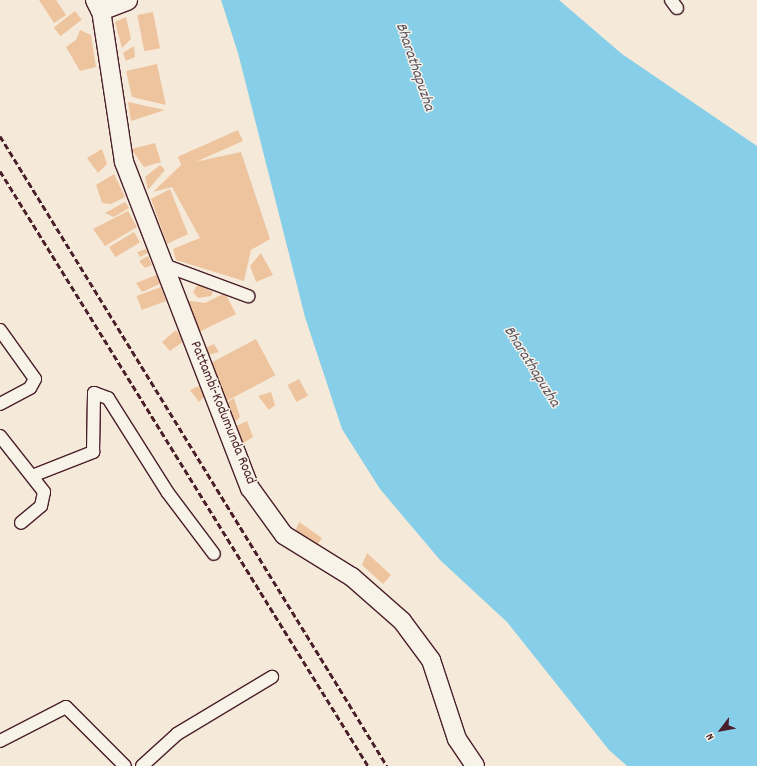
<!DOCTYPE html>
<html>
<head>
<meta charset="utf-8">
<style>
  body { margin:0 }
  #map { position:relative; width:757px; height:766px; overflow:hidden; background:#f5ead9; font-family:Dekko,sans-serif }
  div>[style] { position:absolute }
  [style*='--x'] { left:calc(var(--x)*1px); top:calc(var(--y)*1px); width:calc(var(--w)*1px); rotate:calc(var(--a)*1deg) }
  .water>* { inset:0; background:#87cee8 }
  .building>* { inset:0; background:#eec49e; transform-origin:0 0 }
  .roads { filter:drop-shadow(1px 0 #4a1f2b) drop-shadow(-1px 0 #4a1f2b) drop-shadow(0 1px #4a1f2b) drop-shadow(0 -1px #4a1f2b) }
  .street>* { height:12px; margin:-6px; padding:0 6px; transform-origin:6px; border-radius:6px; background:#f7f3e8 }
  .secondary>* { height:18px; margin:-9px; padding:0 9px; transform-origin:9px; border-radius:9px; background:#f7f3e8 }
  .primary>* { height:20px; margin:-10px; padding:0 10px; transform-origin:10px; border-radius:10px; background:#f7f3e8 }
  .rail>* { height:3px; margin-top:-1.5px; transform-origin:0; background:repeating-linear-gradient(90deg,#4a1f2b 0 6px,transparent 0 9px) }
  span { translate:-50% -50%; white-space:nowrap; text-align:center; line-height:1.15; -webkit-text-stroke:3px #f7f3e8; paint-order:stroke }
  .street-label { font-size:15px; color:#4a1f2b }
  .water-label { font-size:16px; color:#5c5464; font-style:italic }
  .north { position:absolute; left:701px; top:710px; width:40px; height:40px; -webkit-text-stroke:3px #f7f3e8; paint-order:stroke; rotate:238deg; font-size:11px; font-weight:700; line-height:16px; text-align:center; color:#4a1f2b }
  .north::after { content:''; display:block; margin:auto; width:14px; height:18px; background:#4a1f2b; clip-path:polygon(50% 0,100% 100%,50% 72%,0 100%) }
</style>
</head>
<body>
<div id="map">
  <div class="water">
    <i style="clip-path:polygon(221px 0,559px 0,622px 54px,757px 146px,757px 766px,627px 766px,609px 750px,507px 622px,440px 560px,380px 489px,342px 429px,305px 317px,238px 53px)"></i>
  </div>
  <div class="building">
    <i style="clip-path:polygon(39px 0,56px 0,66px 15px,54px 23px)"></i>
    <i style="left:75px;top:11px;width:11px;height:27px;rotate:52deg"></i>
    <i style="left:153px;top:12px;width:37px;height:16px;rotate:79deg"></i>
    <i style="clip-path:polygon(126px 17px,131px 39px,122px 48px,115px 22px)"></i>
    <i style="clip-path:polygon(80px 30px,91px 35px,96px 67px,80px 71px,66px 47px,76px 40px)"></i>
    <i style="clip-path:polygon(134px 46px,135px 57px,126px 61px,123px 53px)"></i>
    <i style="clip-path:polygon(157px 64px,166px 105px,132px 97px,126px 71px)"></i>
    <i style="clip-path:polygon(128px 102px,165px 110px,131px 121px)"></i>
    <i style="left:238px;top:130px;width:12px;height:66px;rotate:66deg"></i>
    <i style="clip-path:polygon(155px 143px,161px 162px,144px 167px,131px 149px)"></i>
    <i style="clip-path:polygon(102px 149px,107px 164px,98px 173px,87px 158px)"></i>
    <i style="clip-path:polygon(241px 152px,270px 239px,251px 250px,244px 281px,176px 260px,173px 249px,200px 238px,172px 187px,153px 192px,181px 165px)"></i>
    <i style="clip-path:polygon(160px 165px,165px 170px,148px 190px,145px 177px)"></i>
    <i style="clip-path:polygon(114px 174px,125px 197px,111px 204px,102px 203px,96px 185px)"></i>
    <i style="clip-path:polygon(170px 189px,188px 234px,167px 244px,151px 199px)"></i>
    <i style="clip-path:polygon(125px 202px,129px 208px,114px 217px,105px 213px)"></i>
    <i style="clip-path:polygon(128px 211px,137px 227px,105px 246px,93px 229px)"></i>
    <i style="left:134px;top:232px;width:12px;height:29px;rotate:59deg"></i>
    <i style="clip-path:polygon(146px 249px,148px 253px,140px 257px,137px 252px)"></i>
    <i style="clip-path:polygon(261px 253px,273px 275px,256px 282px,250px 266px)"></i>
    <i style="clip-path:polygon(148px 256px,152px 265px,145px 268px,139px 261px)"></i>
    <i style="clip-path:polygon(159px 274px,164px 282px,142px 292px,136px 283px)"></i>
    <i style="clip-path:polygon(198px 284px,213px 292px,211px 296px,198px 298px,193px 292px)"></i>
    <i style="left:161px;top:287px;width:15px;height:26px;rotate:70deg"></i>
    <i style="clip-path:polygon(225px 293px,236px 314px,199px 332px,184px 300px,205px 303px)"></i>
    <i style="clip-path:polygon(176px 330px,184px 341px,170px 351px,162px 342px)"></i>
    <i style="left:256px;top:339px;width:41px;height:55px;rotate:62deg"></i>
    <i style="clip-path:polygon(214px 344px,219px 352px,208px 355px,203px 349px)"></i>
    <i style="left:299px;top:379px;width:19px;height:13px;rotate:62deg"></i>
    <i style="clip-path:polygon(199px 386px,205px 396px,199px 402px,190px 390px)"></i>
    <i style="clip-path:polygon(271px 392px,275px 405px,269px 410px,258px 396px)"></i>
    <i style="clip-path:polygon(234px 398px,240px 417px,233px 424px,225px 404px)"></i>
    <i style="clip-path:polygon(247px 421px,253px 437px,242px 444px,234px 427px)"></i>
    <i style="clip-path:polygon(299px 522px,322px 538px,318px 544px,295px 532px)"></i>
    <i style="clip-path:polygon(367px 553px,391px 575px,383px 584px,362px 565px)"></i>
  </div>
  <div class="roads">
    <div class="street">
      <i style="--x:671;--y:0;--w:10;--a:53"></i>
      <i style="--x:164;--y:265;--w:90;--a:20.3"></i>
      <i style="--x:0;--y:330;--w:60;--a:54.5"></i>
      <i style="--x:35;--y:379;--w:10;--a:119"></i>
      <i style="--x:30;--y:388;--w:34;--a:152"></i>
      <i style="--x:0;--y:436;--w:71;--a:51.8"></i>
      <i style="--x:44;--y:492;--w:14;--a:102"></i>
      <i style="--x:41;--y:506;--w:26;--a:140"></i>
      <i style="--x:32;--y:476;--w:66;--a:-21.5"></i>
      <i style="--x:93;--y:452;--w:59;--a:-89"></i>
      <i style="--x:94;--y:393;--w:15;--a:20"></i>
      <i style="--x:108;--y:398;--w:112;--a:57.7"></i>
      <i style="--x:168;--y:493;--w:76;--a:53"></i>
      <i style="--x:0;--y:741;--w:74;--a:-27.3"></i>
      <i style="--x:66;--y:707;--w:83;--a:45"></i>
      <i style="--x:142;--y:766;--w:47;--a:-42.4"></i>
      <i style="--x:177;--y:734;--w:111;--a:-31"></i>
    </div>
    <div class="secondary">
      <i style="--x:101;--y:10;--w:154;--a:81.4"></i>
      <i style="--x:124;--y:162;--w:350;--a:68.9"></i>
      <i style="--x:250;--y:488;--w:58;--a:54.1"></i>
      <i style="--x:284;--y:535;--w:80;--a:31.7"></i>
      <i style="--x:352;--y:577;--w:67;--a:41.3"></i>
      <i style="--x:402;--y:621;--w:49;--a:53.4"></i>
      <i style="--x:431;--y:660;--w:83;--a:71.8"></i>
      <i style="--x:457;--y:739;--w:32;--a:56"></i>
    </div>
    <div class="primary">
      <i style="--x:96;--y:0;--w:11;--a:63"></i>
      <i style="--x:101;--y:10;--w:28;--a:-21"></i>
    </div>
  </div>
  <div class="rail">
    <i style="--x:0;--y:136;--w:739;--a:58.44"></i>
    <i style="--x:0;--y:171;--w:700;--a:58.26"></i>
  </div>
  <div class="street-label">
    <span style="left:222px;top:413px;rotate:68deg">Pattambi-Kodumunda Road</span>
  </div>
  <div class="water-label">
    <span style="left:414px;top:67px;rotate:71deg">Bharathapuzha</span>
    <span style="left:531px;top:367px;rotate:58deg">Bharathapuzha</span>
  </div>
  <div class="north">N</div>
</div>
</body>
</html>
